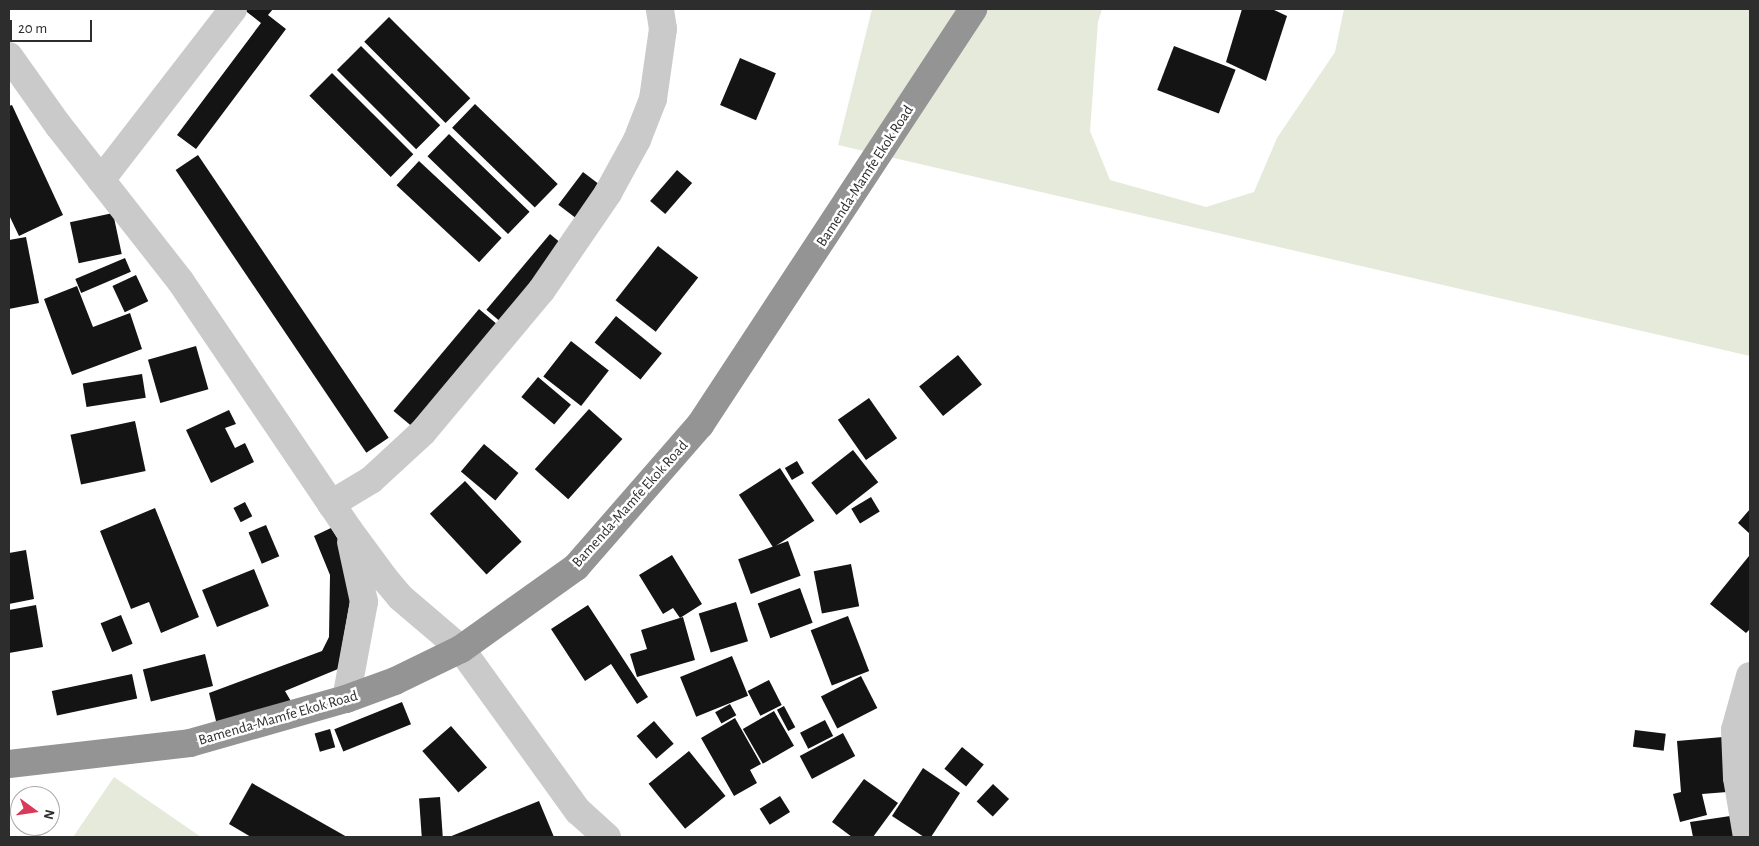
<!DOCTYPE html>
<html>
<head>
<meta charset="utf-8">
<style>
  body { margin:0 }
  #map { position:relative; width:1759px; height:846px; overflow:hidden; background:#fff; font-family:"Alegreya Sans",sans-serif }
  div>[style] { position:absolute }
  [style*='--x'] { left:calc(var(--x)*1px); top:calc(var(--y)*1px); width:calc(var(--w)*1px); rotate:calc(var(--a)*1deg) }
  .green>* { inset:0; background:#e5eadb }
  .building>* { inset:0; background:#141414; transform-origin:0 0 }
  .minor>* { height:28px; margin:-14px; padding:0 14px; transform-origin:14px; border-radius:14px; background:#cacaca }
  .highway>* { height:28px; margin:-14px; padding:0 14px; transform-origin:14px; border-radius:14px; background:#949494 }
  span { translate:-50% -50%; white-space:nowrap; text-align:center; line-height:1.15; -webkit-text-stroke:5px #fff; paint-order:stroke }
  .street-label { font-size:15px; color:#2d2d2d }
  .frame { position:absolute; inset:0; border:10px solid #2d2d2d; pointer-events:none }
  .north { position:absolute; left:10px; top:786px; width:50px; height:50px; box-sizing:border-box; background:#fff; border:1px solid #ababab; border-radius:50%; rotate:104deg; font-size:14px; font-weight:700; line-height:20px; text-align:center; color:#2d2d2d }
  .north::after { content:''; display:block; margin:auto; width:18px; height:22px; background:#d93a57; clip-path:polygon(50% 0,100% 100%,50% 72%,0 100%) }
  .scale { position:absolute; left:10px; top:20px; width:82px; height:22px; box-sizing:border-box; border:2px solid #2d2d2d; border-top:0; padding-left:6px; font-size:15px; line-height:18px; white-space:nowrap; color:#2d2d2d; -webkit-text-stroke:4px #fff; paint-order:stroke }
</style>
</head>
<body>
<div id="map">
  <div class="green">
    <i style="clip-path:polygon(872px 9px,1102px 9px,1098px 22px,1090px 131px,1110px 180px,1206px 207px,1254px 192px,1277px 138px,1335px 52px,1344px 9px,1750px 9px,1750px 356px,838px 145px)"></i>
    <i style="clip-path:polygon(114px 777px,201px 837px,73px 837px)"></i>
  </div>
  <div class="building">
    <i style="clip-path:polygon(243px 9px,273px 9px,268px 15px,286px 29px,196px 149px,177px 135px,261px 23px)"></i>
    <i style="clip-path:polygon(1242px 9px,1272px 9px,1287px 16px,1266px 81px,1226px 62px)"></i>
    <i style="left:389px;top:17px;width:115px;height:35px;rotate:45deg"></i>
    <i style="left:361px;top:46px;width:112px;height:34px;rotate:45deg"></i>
    <i style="left:1174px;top:46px;width:66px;height:47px;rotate:21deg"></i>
    <i style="left:740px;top:58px;width:39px;height:51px;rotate:23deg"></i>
    <i style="left:332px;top:73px;width:115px;height:32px;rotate:45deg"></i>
    <i style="left:475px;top:104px;width:115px;height:33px;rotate:44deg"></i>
    <i style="clip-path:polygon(12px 105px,63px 215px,19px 236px,9px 215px,9px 106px)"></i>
    <i style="left:449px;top:134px;width:112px;height:31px;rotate:44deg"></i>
    <i style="left:198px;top:155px;width:341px;height:27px;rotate:56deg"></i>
    <i style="left:419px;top:161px;width:113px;height:33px;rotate:43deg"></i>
    <i style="left:677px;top:170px;width:20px;height:41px;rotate:41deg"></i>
    <i style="left:583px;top:172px;width:21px;height:41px;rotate:37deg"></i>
    <i style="left:113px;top:213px;width:42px;height:44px;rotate:78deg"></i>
    <i style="left:550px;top:234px;width:25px;height:99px;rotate:40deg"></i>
    <i style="clip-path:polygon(26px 237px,39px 303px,9px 309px,9px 240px)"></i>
    <i style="left:658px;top:246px;width:51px;height:69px;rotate:38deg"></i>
    <i style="left:125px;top:258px;width:15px;height:54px;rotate:67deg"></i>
    <i style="left:136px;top:275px;width:29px;height:26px;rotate:65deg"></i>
    <i style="clip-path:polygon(77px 286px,93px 327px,130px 313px,142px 349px,72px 375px,44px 299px)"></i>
    <i style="left:479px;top:309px;width:33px;height:133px;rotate:40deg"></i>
    <i style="left:616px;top:316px;width:59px;height:34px;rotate:39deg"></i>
    <i style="left:571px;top:341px;width:48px;height:45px;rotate:38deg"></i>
    <i style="left:196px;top:346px;width:45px;height:50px;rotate:74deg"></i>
    <i style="left:958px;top:355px;width:38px;height:50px;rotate:51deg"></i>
    <i style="left:142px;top:374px;width:24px;height:60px;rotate:81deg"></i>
    <i style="left:538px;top:377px;width:43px;height:26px;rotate:40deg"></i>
    <i style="left:869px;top:398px;width:49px;height:38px;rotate:55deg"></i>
    <i style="left:589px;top:409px;width:45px;height:81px;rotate:42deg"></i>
    <i style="clip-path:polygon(229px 410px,236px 424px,225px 428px,235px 448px,245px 443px,254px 462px,211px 483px,186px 430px)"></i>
    <i style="left:135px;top:421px;width:51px;height:66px;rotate:78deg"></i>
    <i style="left:484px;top:444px;width:45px;height:36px;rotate:40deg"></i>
    <i style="left:853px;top:450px;width:41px;height:53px;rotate:52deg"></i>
    <i style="left:797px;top:461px;width:14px;height:14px;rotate:60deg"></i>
    <i style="left:780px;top:468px;width:63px;height:49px;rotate:57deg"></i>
    <i style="left:465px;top:481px;width:83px;height:48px;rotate:47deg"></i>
    <i style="left:871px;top:497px;width:17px;height:23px;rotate:59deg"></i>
    <i style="left:245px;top:502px;width:16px;height:13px;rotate:63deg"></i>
    <i style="clip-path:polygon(155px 508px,199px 617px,161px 633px,149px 602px,131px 609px,100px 531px)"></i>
    <i style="clip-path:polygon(1750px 509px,1750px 534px,1738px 523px)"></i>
    <i style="left:266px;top:525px;width:34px;height:19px;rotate:67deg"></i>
    <i style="clip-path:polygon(331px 528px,349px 557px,352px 590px,338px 669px,285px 691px,292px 703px,217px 725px,209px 693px,322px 651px,329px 637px,330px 575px,314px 536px)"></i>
    <i style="left:788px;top:541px;width:37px;height:53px;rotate:70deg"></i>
    <i style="clip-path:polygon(26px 550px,34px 599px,9px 604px,9px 553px)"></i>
    <i style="clip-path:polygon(672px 555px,702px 604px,680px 618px,673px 608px,663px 614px,639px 575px)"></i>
    <i style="clip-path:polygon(1749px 556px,1750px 629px,1746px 633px,1710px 604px)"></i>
    <i style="left:851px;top:564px;width:43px;height:38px;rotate:79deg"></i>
    <i style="left:254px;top:569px;width:40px;height:56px;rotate:68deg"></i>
    <i style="left:800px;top:588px;width:37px;height:45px;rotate:70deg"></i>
    <i style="left:736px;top:602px;width:41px;height:39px;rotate:73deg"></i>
    <i style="clip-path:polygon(36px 605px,43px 647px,9px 653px,9px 610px)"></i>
    <i style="clip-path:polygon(588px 605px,648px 697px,637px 704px,611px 664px,585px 681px,551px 629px)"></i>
    <i style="left:121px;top:615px;width:31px;height:22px;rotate:68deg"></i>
    <i style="left:848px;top:616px;width:59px;height:40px;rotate:69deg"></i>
    <i style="clip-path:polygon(683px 617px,695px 660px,637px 677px,630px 654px,647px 649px,641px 630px)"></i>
    <i style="left:205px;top:654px;width:33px;height:64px;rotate:76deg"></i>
    <i style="left:732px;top:656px;width:43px;height:56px;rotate:68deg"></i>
    <i style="left:132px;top:674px;width:25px;height:82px;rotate:78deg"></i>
    <i style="left:861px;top:676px;width:36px;height:45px;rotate:63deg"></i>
    <i style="left:769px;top:680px;width:28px;height:24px;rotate:63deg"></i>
    <i style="left:402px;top:702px;width:24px;height:73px;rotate:68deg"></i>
    <i style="left:730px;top:704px;width:13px;height:17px;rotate:61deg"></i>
    <i style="left:784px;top:706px;width:24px;height:8px;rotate:62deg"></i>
    <i style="left:774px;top:711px;width:40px;height:36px;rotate:60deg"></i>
    <i style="clip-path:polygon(735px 718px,761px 764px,750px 770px,757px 783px,734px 796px,701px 738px)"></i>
    <i style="left:825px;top:720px;width:18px;height:28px;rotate:63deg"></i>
    <i style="left:654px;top:721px;width:30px;height:23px;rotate:49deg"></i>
    <i style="left:451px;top:726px;width:55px;height:38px;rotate:49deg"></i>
    <i style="left:330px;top:729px;width:19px;height:16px;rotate:74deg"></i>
    <i style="left:1635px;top:730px;width:31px;height:17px;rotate:7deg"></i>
    <i style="left:843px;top:733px;width:26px;height:49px;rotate:62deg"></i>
    <i style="clip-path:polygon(1723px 737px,1727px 792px,1702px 794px,1707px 815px,1680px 822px,1673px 794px,1681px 792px,1677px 741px)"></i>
    <i style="left:962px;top:747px;width:28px;height:28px;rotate:39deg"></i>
    <i style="left:689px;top:751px;width:58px;height:52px;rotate:51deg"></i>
    <i style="clip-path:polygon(923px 768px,960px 793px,931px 837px,924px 837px,892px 816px)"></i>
    <i style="clip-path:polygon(864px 779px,898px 803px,873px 837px,852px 837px,832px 822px)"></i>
    <i style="clip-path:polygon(252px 783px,347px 837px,251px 837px,229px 824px)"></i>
    <i style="left:993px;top:784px;width:22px;height:24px;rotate:43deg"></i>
    <i style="left:780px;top:796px;width:19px;height:24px;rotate:58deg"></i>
    <i style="left:440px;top:797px;width:40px;height:21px;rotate:86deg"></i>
    <i style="clip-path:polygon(539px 801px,554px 837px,449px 837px)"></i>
    <i style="clip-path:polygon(1737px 815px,1740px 837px,1693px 837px,1690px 822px)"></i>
  </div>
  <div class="minor">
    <i style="--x:9;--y:56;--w:85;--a:54.6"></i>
    <i style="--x:58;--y:125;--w:199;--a:51.9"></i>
    <i style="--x:181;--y:282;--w:300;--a:55.9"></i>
    <i style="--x:349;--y:530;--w:61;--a:53.7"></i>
    <i style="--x:385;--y:579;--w:23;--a:50"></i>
    <i style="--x:400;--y:597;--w:80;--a:40.4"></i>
    <i style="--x:461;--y:649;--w:200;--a:54.2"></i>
    <i style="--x:578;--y:811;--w:39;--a:42"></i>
    <i style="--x:101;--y:180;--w:216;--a:-52.3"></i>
    <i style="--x:331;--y:504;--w:47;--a:-31"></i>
    <i style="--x:371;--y:480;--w:71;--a:-42.7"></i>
    <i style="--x:423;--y:432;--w:184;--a:-50.1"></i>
    <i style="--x:541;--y:291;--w:119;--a:-55.6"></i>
    <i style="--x:608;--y:193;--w:60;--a:-61.3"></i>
    <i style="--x:637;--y:140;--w:44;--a:-68.7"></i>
    <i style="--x:653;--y:99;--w:71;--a:-81.9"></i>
    <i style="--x:663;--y:29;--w:20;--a:-99"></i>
    <i style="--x:346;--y:699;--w:99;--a:-79.5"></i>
    <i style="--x:364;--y:602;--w:61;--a:-102.2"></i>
    <i style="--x:1747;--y:837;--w:60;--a:-99.6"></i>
    <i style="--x:1737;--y:778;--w:48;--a:-92.4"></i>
    <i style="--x:1735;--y:730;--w:56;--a:-74.5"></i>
  </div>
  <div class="highway">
    <i style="--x:9;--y:764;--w:182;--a:-6.6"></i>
    <i style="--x:190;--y:743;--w:162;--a:-15.8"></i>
    <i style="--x:346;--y:699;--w:52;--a:-20.2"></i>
    <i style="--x:395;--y:681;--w:73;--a:-25.9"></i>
    <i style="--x:461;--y:649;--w:141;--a:-35.5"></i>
    <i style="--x:576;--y:567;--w:189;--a:-48.9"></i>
    <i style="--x:700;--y:425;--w:498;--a:-56.7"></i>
  </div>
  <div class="street-label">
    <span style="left:865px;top:176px;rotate:-57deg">Bamenda-Mamfe Ekok Road</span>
    <span style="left:630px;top:504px;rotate:-48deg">Bamenda-Mamfe Ekok Road</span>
    <span style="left:278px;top:718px;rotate:-16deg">Bamenda-Mamfe Ekok Road</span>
  </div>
  <div class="frame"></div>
  <div class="north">N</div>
  <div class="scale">20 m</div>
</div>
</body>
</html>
